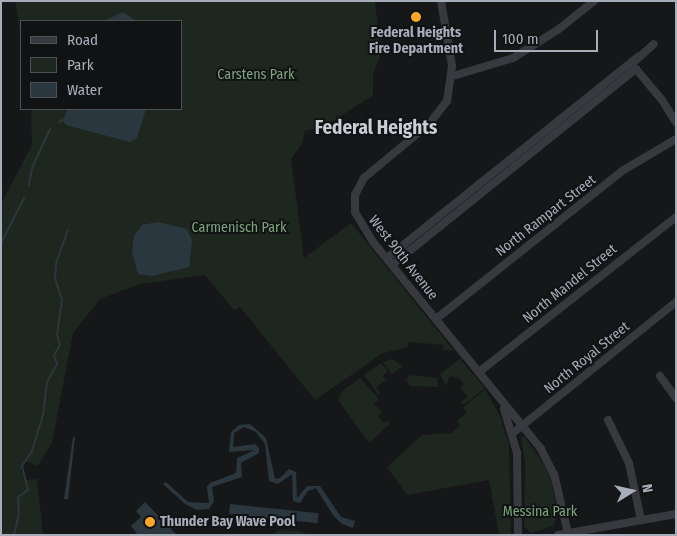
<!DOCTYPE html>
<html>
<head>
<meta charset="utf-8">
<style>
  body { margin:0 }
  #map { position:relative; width:677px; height:536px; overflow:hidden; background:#161719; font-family:"Fira Sans Condensed",sans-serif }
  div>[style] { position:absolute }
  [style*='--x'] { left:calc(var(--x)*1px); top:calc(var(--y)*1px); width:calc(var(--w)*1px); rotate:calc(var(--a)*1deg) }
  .green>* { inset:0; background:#1e271f }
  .water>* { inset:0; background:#2b373e; transform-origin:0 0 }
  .stream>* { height:2px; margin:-1px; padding:0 1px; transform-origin:1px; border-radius:1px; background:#2b373e }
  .minor>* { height:8px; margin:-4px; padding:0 4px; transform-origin:4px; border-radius:4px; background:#37393e }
  .dots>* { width:14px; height:14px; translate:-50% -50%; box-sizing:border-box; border:2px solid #111214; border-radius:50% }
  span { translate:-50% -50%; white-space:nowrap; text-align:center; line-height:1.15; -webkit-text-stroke:4px #111214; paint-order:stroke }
  .poi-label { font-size:14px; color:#a7aeba; font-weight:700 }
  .left { translate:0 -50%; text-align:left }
  .park-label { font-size:14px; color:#7da67d }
  .street-label { font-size:14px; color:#a7aeba }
  .district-label { font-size:19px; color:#c9cdd5; font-weight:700 }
  .frame { position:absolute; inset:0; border:2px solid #a7aeba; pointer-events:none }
  .legend { position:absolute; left:20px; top:20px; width:162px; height:90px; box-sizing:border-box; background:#111214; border:1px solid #4d5056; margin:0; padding:6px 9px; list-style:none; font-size:15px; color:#a7aeba }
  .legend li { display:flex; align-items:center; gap:10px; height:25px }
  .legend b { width:25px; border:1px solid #4d5056 }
  .north { position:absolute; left:607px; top:466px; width:50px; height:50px; -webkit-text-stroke:4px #111214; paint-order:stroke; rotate:80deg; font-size:14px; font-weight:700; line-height:20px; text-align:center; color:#a7aeba }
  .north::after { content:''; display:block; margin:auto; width:18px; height:22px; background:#a7aeba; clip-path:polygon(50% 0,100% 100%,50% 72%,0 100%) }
  .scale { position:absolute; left:494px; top:30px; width:104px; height:22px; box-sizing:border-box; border:2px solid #a7aeba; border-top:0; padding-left:6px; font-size:15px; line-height:18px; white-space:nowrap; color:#a7aeba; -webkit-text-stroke:4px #111214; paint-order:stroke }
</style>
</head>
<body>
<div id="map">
  <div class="green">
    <i style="clip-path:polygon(15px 1px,375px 1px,381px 54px,373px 74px,373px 95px,327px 125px,305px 131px,302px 144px,291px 159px,304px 258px,351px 223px,454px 351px,443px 350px,443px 345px,409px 342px,408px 347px,383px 353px,315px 400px,240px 307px,234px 310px,205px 275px,140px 284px,100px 299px,73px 333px,52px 442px,38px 466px,25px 461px,22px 466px,21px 471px,26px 480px,37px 479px,43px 535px,1px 535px,1px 204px,32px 145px,31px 109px,181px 109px,181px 21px,21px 21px,21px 38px)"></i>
    <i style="clip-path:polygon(392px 359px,403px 366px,392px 374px,383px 362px)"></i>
    <i style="clip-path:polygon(460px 359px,485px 388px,463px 405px,461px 402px,468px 397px,460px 387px,464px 384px,459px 378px,450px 376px,446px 386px,440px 374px)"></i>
    <i style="clip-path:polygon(381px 363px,388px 371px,382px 376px,386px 380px,376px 387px,380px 393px,378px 395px,364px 375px)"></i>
    <i style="clip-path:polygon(410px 375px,437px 378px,438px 387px,410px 386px,406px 381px)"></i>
    <i style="clip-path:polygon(360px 378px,379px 399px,374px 403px,382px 413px,378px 416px,383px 423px,387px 420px,390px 424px,369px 443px,338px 400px,342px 391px)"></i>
    <i style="clip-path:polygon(485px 389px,500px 416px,509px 445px,511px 535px,499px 535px,489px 480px,407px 495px,387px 467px,422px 435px,451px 433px,460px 425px,457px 421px,467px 413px,463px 408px)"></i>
    <i style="clip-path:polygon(524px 436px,549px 471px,558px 514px,553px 526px,531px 533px,524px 526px,525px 463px,521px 437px)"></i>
    <i style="clip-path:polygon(278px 530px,300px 531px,309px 535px,272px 535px)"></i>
  </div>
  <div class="water">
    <i style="clip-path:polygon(123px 12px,136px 21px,106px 21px,108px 19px)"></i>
    <i style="clip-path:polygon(68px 109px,146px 109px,137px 138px,130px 142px,66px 125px,63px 120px)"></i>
    <i style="clip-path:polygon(158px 222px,187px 229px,192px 240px,189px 267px,152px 276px,138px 274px,132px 252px,134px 236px,142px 225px)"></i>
    <i style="clip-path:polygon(250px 424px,266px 438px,275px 479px,280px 478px,289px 469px,296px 472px,297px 498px,307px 486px,320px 486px,341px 517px,355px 521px,353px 528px,342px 524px,333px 515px,316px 488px,308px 491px,300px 503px,293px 501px,292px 474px,278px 484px,269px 481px,265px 444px,256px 432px,244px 427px,234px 433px,233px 447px,255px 444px,259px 448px,259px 453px,241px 463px,242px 477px,212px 487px,214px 501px,209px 509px,197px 510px,185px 504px,163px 484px,166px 482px,188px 502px,209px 503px,207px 487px,210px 483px,236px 473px,237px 458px,255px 450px,229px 452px,231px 432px,239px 425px)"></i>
    <i style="clip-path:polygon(73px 437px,75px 437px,68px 499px,64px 499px)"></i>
    <i style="clip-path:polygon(145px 502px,177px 535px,138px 535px,131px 526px,141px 517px,136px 511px)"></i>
    <i style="left:230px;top:504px;width:89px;height:10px;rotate:6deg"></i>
  </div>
  <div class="stream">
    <i style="--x:59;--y:122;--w:4;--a:-27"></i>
    <i style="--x:29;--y:185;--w:17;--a:-80"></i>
    <i style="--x:32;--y:168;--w:43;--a:-65.2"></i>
    <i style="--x:1;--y:243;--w:51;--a:-62.9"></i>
    <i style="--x:14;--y:535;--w:23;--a:-77"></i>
    <i style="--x:19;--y:513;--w:16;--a:-94"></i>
    <i style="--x:18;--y:497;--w:12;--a:-35"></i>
    <i style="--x:28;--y:490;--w:25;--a:-104"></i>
    <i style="--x:22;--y:466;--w:18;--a:-56"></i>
    <i style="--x:32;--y:451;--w:38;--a:-73"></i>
    <i style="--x:43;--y:415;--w:33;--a:-83"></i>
    <i style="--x:47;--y:382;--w:21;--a:-61"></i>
    <i style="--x:57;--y:364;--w:9;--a:-108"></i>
    <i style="--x:54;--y:355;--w:12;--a:-59"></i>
    <i style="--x:60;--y:345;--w:10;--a:-107"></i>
    <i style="--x:57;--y:335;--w:35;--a:-82"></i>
    <i style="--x:62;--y:300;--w:23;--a:-108"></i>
    <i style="--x:55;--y:278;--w:14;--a:-86"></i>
    <i style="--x:56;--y:264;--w:36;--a:-71"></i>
  </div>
  <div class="minor">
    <i style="--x:441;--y:1;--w:66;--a:80.4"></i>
    <i style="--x:452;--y:66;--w:35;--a:98"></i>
    <i style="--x:447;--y:101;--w:29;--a:128"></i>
    <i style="--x:429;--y:124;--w:85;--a:140.3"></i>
    <i style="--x:364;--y:178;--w:19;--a:118"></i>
    <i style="--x:355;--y:195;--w:17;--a:90"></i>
    <i style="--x:355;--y:212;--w:35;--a:59"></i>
    <i style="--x:373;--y:242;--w:267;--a:50.9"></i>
    <i style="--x:541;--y:449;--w:28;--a:63"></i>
    <i style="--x:554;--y:474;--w:61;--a:76.7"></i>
    <i style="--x:635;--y:61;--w:25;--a:-42"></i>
    <i style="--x:636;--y:69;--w:40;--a:50"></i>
    <i style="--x:662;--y:100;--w:26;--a:58"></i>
    <i style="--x:453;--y:76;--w:63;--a:-16.7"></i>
    <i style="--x:513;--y:58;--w:54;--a:-32.2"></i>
    <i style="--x:559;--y:29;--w:45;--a:-38.7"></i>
    <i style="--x:387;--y:258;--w:322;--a:-38.7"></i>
    <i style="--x:392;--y:265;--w:313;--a:-38.8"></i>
    <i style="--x:436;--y:319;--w:238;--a:-38.5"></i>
    <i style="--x:622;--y:171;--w:63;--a:-30.7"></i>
    <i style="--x:479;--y:372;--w:251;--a:-38.2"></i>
    <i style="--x:660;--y:376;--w:27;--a:54"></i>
    <i style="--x:504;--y:409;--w:46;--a:73.5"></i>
    <i style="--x:517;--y:453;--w:82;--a:89.3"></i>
    <i style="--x:608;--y:420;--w:48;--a:64"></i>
    <i style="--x:629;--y:463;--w:58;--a:78.1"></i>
    <i style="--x:513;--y:433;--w:209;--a:-38.8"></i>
    <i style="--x:558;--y:535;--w:120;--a:-10.1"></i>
  </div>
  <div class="dots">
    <i style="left:416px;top:17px;background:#ffa828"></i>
    <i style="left:150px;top:522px;background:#ffa828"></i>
  </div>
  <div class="poi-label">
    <span style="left:416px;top:41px">Federal Heights<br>Fire Department</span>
    <span class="left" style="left:160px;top:522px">Thunder Bay Wave Pool</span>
  </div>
  <div class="park-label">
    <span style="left:256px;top:75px">Carstens Park</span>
    <span style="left:239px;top:228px">Carmenisch Park</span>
    <span style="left:540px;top:512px">Messina Park</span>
  </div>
  <div class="street-label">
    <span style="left:546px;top:216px;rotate:-38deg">North Rampart Street</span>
    <span style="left:403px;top:258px;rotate:52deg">West 90th Avenue</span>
    <span style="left:570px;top:284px;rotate:-39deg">North Mandel Street</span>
    <span style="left:587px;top:358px;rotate:-39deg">North Royal Street</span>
  </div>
  <div class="district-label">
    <span style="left:376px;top:128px">Federal Heights</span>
  </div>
  <div class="frame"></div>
  <ul class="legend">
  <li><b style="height:6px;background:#37393e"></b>Road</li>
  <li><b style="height:14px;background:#1e271f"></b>Park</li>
  <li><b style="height:14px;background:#2b373e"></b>Water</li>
  </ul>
  <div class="north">N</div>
  <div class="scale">100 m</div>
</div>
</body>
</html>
